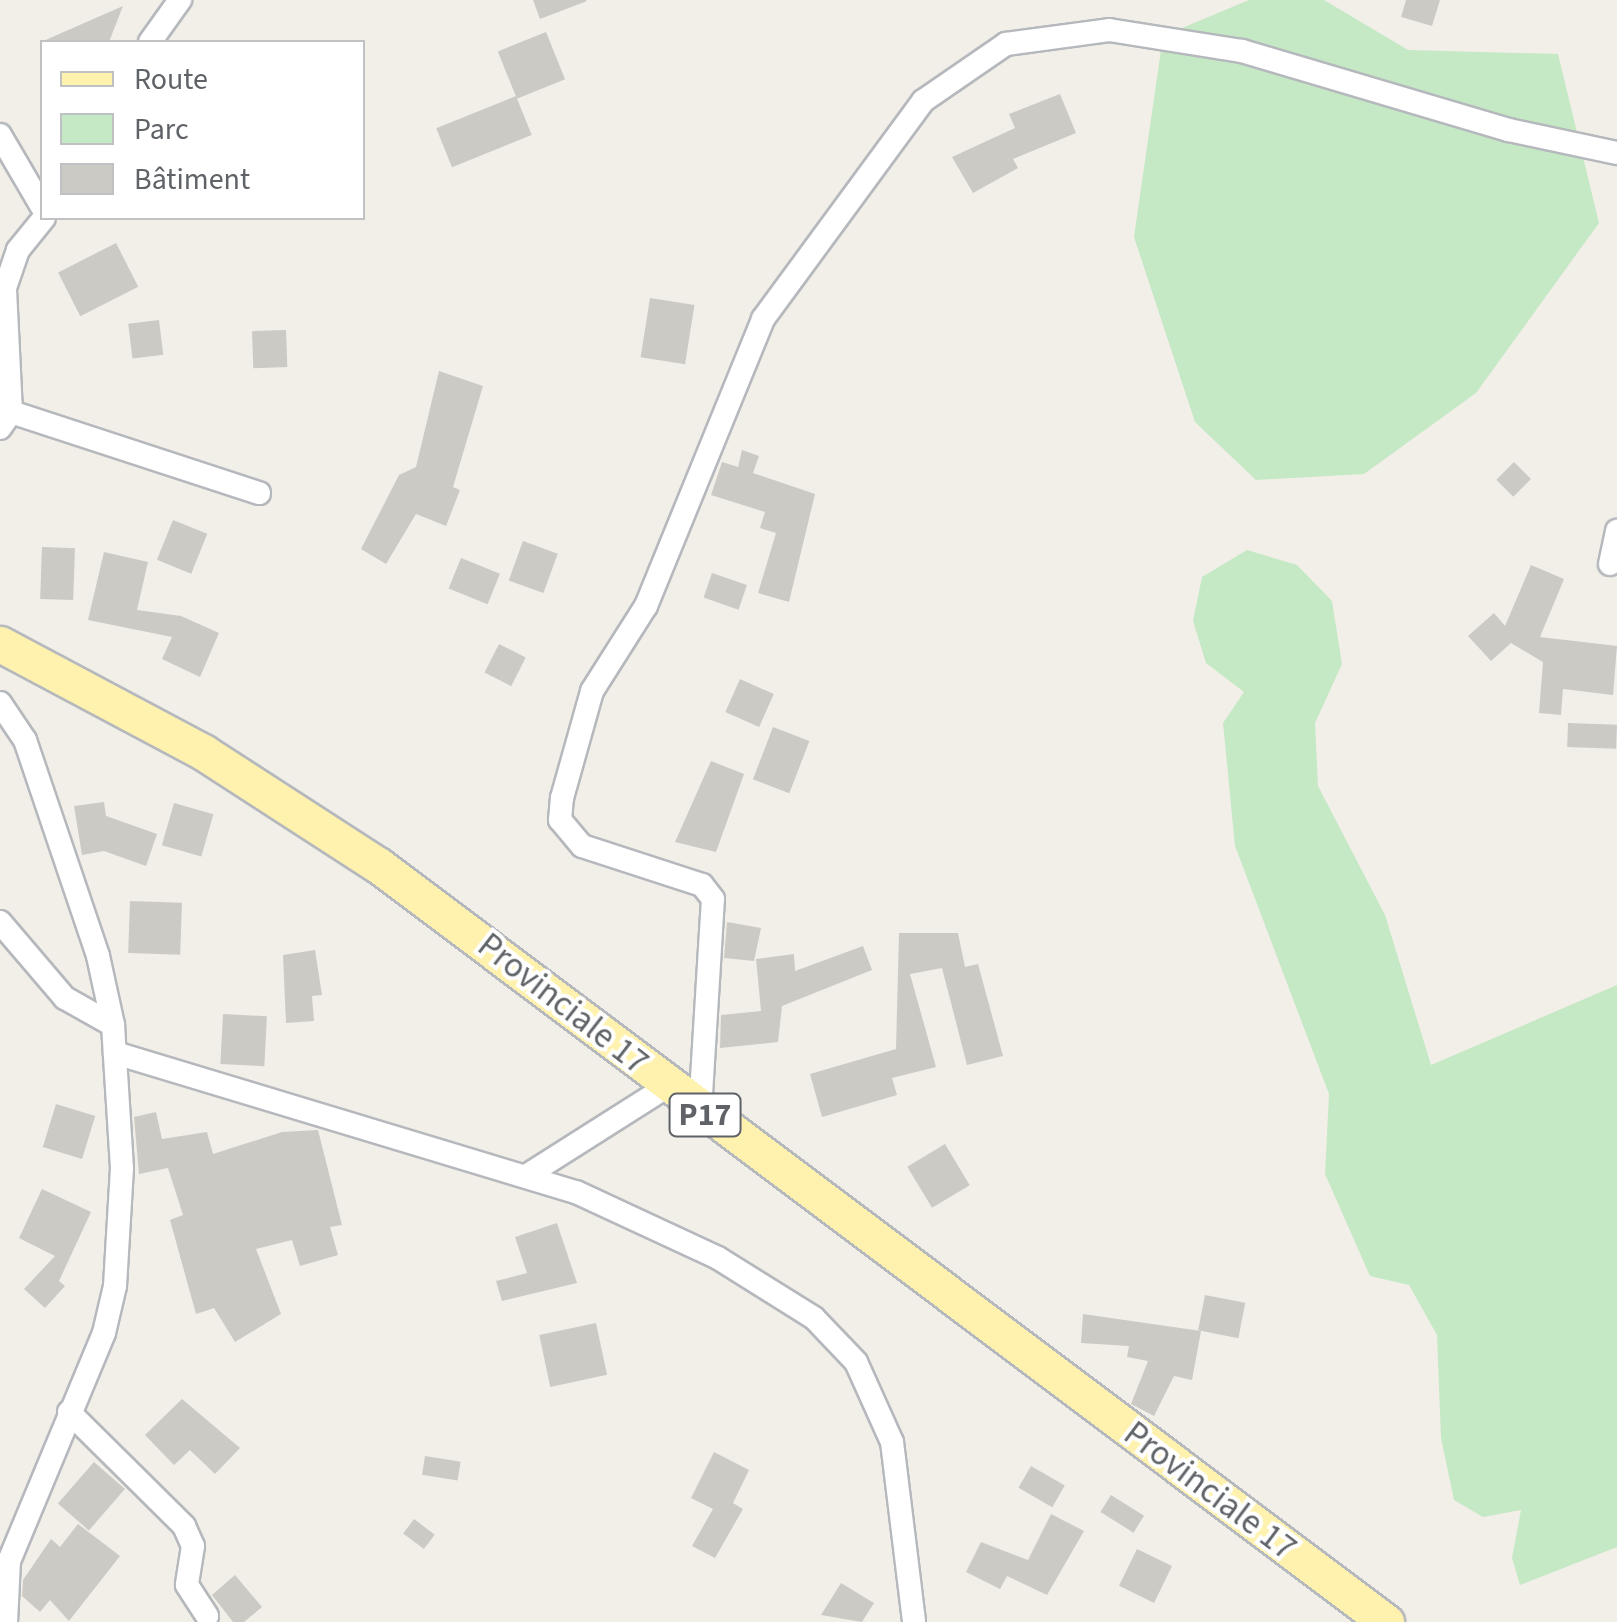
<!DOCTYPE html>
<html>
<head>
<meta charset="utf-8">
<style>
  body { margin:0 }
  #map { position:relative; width:1617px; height:1622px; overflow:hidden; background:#f1efe8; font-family:"Source Sans 3",sans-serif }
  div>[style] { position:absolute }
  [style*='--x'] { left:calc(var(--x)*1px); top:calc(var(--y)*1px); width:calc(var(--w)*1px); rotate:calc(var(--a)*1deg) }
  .green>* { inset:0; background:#c5e8c5 }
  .building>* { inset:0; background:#cccac5; transform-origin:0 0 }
  .roads { filter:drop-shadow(2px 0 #b5b8bc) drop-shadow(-2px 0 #b5b8bc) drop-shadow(0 2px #b5b8bc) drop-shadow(0 -2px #b5b8bc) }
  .minor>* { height:22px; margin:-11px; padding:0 11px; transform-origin:11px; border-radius:11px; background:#fff }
  .primary>* { height:35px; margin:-17.5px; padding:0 17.5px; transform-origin:17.5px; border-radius:17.5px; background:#fff2af }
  span { translate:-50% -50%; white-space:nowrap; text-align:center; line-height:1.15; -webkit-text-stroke:8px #fff; paint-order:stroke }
  .shield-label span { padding:2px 8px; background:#fff; border:2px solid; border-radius:8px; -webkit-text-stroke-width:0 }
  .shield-label { font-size:32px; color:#5f6368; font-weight:700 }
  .street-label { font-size:35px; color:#5f6368 }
  .legend { position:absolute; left:40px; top:40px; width:325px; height:180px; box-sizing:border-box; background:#fff; border:2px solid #bfc1c3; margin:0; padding:12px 18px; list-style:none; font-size:30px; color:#5f6368 }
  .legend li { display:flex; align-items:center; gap:20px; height:50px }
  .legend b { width:50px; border:2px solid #bfc1c3 }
</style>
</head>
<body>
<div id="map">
  <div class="green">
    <i style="clip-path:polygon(1249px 0,1324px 0,1408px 50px,1558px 54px,1599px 223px,1476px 393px,1364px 474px,1256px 480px,1195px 422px,1134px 237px,1163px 36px)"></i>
    <i style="clip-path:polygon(1247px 550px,1297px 565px,1332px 601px,1342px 664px,1315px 723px,1318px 786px,1385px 915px,1431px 1065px,1617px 985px,1617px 1547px,1520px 1585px,1512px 1558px,1521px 1510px,1483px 1517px,1454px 1500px,1441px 1438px,1437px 1335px,1409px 1285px,1370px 1276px,1325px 1174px,1329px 1094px,1235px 846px,1223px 723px,1244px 692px,1206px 663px,1193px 621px,1202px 577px)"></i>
  </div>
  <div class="building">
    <i style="clip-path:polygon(533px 0,586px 0,587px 1px,540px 19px)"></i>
    <i style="clip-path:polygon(1406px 0,1440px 0,1432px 26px,1401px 17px)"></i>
    <i style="clip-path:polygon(123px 6px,109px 42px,41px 42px)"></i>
    <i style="left:546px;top:32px;width:51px;height:52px;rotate:68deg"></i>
    <i style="clip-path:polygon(1060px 94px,1076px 133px,1013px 159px,1018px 168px,973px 193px,952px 157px,1015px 128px,1009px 114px)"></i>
    <i style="left:516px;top:96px;width:42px;height:86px;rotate:68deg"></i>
    <i style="left:116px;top:243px;width:49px;height:65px;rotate:63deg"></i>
    <i style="left:650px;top:298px;width:45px;height:60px;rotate:9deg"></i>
    <i style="left:159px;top:320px;width:35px;height:31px;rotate:83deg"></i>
    <i style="left:286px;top:330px;width:37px;height:34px;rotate:88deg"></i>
    <i style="clip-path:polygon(439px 371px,483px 386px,453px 487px,460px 490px,446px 526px,416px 514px,386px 564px,361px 549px,399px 475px,416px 467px)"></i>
    <i style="clip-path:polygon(742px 450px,759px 456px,753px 473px,815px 494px,789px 602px,758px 593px,776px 533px,760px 528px,765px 512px,711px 495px,722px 462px,738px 467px)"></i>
    <i style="left:1514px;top:462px;width:24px;height:25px;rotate:45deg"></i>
    <i style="left:173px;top:520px;width:37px;height:43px;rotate:22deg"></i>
    <i style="left:523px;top:541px;width:37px;height:42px;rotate:20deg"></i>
    <i style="left:42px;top:547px;width:33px;height:52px;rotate:2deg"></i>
    <i style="clip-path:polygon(104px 552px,148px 562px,137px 610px,181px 616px,219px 633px,200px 677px,162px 659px,172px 637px,88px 620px)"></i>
    <i style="left:461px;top:558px;width:42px;height:33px;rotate:22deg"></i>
    <i style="clip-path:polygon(1531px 565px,1564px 579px,1540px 637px,1617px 646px,1613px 695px,1563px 689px,1561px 715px,1539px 713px,1543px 662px,1511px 643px,1491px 661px,1468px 636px,1494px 613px,1505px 626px)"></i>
    <i style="left:712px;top:573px;width:37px;height:26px;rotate:19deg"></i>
    <i style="left:499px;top:644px;width:30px;height:32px;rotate:27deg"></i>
    <i style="left:740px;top:679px;width:37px;height:36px;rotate:24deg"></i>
    <i style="left:1568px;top:723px;width:49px;height:24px;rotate:2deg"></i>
    <i style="left:773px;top:727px;width:39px;height:56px;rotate:21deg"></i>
    <i style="clip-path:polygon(711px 761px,744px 774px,716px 852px,675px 842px)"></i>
    <i style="clip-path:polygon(104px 802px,106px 816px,157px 834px,146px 866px,104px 851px,82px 855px,74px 806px)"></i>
    <i style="left:174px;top:803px;width:41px;height:44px;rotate:16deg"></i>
    <i style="left:130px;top:901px;width:52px;height:52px;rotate:2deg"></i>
    <i style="clip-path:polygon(727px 922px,761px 928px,754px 961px,724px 958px)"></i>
    <i style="clip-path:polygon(899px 933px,958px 933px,965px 967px,978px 964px,1003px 1056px,967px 1065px,942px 968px,910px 974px,936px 1067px,892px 1078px,897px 1095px,822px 1117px,810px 1074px,896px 1049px)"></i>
    <i style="clip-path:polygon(863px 946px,872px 970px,782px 1006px,778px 1042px,720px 1048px,721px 1015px,761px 1011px,756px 959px,794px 954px,795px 971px)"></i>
    <i style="clip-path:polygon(315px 950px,322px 995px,312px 996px,314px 1021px,286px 1023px,283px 955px)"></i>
    <i style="left:223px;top:1014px;width:44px;height:50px;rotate:3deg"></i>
    <i style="left:56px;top:1104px;width:41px;height:45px;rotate:17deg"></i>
    <i style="clip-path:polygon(156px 1112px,162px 1139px,207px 1132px,213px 1154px,282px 1132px,318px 1130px,342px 1225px,330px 1227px,338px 1255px,300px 1266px,292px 1240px,256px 1249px,281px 1314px,235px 1342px,214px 1308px,196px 1314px,170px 1220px,183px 1215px,168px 1168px,139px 1174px,134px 1117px)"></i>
    <i style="left:945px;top:1144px;width:48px;height:44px;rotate:59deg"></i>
    <i style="clip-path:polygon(42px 1189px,91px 1212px,59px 1281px,65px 1286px,45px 1308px,24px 1289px,55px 1256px,19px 1238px)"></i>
    <i style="clip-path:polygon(557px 1223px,577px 1283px,502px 1301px,496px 1281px,527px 1273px,515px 1237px)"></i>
    <i style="left:1205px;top:1295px;width:41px;height:36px;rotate:11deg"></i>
    <i style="clip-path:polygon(1083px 1314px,1201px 1331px,1192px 1380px,1174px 1376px,1154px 1416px,1131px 1404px,1148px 1361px,1127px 1357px,1129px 1346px,1081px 1343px)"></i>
    <i style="left:596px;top:1323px;width:53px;height:58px;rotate:78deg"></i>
    <i style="clip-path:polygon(182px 1399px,240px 1448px,215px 1474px,190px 1450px,174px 1465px,145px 1435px)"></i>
    <i style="clip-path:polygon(714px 1452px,749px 1470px,733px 1503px,743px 1509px,715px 1558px,692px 1546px,713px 1509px,691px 1498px)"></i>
    <i style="left:425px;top:1456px;width:36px;height:19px;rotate:9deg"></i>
    <i style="left:94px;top:1462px;width:41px;height:55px;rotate:41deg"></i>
    <i style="left:1031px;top:1466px;width:39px;height:25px;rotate:30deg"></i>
    <i style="left:1111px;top:1495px;width:39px;height:20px;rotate:32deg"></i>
    <i style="clip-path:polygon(1051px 1514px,1084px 1531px,1047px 1595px,1007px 1576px,1000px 1589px,966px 1572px,981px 1542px,1028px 1560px)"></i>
    <i style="left:414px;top:1519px;width:26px;height:18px;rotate:37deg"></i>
    <i style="clip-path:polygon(78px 1524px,120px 1556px,69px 1621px,50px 1600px,40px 1612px,22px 1596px,23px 1580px,51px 1539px,60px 1547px)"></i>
    <i style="left:1137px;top:1549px;width:39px;height:41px;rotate:26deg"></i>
    <i style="clip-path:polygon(235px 1575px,262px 1607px,244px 1622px,233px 1622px,212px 1595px)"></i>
    <i style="clip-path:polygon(841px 1583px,874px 1603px,862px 1622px,821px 1615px)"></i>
  </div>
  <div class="roads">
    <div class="minor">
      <i style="--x:150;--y:42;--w:52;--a:-54.5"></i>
      <i style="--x:0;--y:135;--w:83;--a:59.7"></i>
      <i style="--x:11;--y:412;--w:261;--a:18.1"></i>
      <i style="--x:0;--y:428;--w:19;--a:-55"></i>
      <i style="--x:11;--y:412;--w:124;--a:-92.8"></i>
      <i style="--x:5;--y:288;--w:40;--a:-71.1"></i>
      <i style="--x:18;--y:250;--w:41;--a:-50.9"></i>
      <i style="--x:1610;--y:564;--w:34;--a:-78"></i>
      <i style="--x:0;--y:703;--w:45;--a:56"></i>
      <i style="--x:25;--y:740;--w:228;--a:71.3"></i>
      <i style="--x:98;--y:956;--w:71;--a:77.7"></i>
      <i style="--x:113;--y:1025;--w:143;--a:86.4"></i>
      <i style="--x:122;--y:1168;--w:118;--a:93.4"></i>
      <i style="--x:115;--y:1286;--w:48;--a:103.2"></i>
      <i style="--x:104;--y:1333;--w:247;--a:112.6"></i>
      <i style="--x:9;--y:1561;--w:61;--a:92.8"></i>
      <i style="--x:0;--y:922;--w:100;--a:49.5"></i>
      <i style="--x:65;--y:998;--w:55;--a:29.4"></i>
      <i style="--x:115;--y:1053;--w:481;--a:16.8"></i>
      <i style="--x:576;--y:1192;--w:157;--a:24.9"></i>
      <i style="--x:718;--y:1258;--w:113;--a:32"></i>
      <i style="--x:814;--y:1318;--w:61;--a:46.3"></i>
      <i style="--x:856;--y:1362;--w:88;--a:65.8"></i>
      <i style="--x:892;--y:1442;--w:181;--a:83"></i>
      <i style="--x:700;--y:1111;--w:212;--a:-86.5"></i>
      <i style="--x:713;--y:899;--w:18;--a:-128"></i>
      <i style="--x:702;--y:885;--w:126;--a:-162"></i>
      <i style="--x:582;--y:846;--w:34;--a:-130"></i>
      <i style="--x:560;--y:820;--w:22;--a:-85"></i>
      <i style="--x:562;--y:798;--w:111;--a:-74.3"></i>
      <i style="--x:592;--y:691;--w:101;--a:-57.6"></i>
      <i style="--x:646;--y:606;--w:310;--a:-67.8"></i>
      <i style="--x:763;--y:319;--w:270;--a:-53.7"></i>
      <i style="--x:923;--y:101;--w:101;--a:-34.5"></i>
      <i style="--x:1006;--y:44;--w:104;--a:-7.7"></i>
      <i style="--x:1109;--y:30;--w:135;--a:9"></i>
      <i style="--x:1242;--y:51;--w:278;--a:16.5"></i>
      <i style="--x:1509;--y:130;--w:110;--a:12"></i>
      <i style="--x:526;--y:1176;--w:168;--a:-32.4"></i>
      <i style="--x:69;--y:1412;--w:162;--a:44.7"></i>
      <i style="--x:184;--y:1526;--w:22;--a:66"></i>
      <i style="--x:193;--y:1546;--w:39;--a:99"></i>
      <i style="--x:187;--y:1585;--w:37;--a:57"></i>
    </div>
    <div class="primary">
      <i style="--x:0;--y:644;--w:230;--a:28"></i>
      <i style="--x:203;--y:752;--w:208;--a:32.9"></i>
      <i style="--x:378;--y:865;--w:1261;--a:36.91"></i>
    </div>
  </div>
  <div class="shield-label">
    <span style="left:705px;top:1115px">P17</span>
  </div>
  <div class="street-label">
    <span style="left:563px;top:1004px;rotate:38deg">Provinciale 17</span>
    <span style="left:1210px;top:1491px;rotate:37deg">Provinciale 17</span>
  </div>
  <ul class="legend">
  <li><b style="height:12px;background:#fff2af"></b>Route</li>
  <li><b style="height:28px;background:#c5e8c5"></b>Parc</li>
  <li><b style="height:28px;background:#cccac5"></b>Bâtiment</li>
  </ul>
</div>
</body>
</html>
